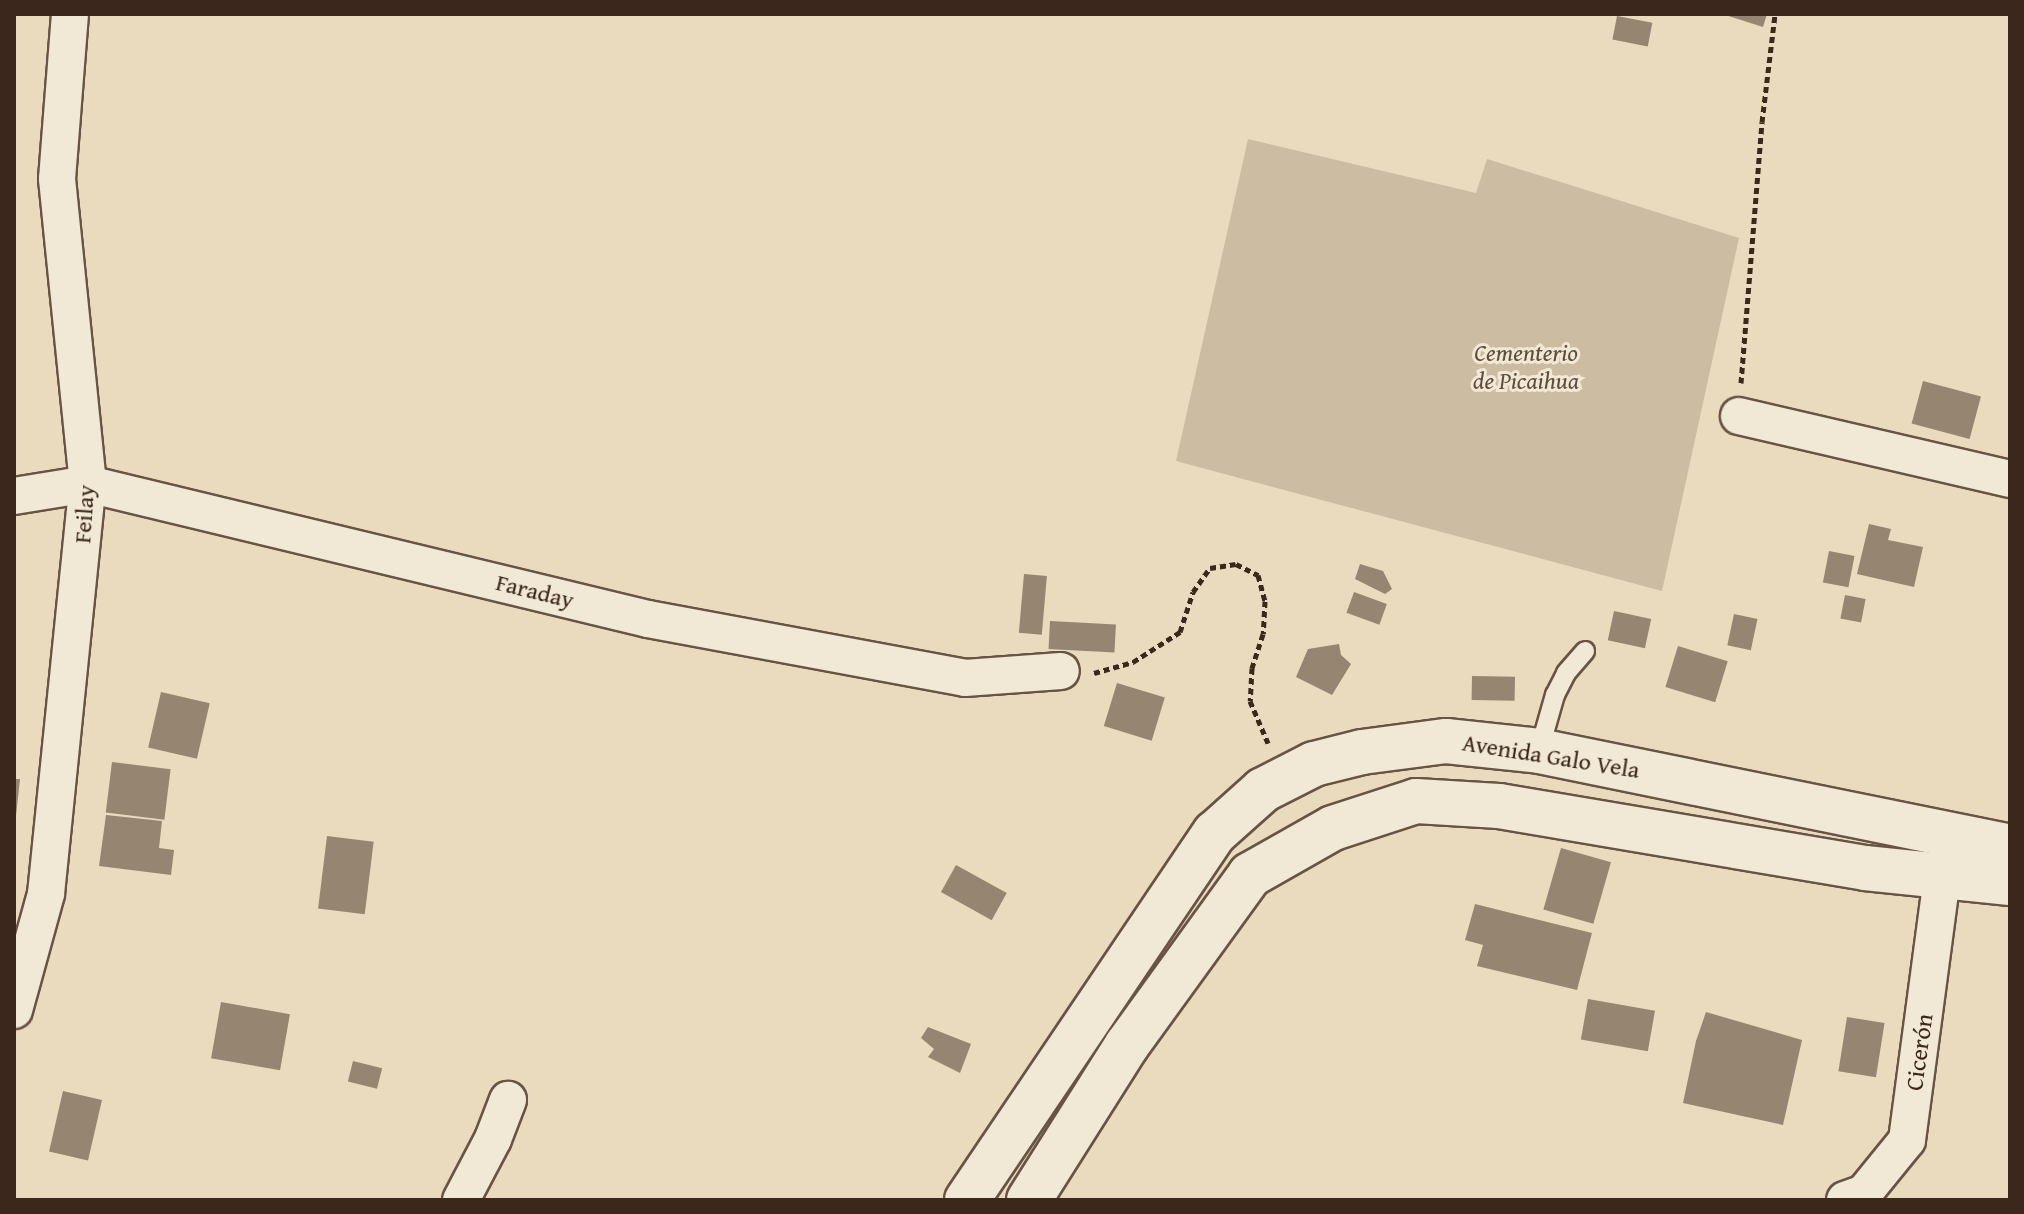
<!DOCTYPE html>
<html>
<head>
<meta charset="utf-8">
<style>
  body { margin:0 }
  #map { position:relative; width:2024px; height:1214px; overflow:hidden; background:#eadbbe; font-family:"Gentium Book Plus",serif }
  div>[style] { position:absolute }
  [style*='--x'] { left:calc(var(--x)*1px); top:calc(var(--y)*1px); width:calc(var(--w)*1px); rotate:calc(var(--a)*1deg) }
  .green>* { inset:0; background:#ccbca2 }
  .building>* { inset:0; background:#968570; transform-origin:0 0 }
  .path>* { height:5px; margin-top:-2.5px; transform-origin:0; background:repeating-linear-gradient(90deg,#3c271c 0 6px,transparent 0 10px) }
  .roads { filter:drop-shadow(2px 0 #685444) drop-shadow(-2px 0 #685444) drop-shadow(0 2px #685444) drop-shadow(0 -2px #685444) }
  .lane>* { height:18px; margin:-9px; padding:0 9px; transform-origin:9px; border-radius:9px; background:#f1e8d5 }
  .street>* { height:36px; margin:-18px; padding:0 18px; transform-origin:18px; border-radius:18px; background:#f1e8d5 }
  .secondary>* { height:44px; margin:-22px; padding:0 22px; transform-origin:22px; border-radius:22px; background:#f1e8d5 }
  span { translate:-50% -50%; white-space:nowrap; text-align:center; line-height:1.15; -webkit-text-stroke:6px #f1e8d5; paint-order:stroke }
  .park-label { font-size:24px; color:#604c3e; font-style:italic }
  .street-label { font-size:24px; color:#3c271c }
  .frame { position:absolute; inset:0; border:16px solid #3c271c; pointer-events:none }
</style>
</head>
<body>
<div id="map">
  <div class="green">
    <i style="clip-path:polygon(1248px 139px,1476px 193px,1487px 159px,1739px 238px,1662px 591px,1176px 461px)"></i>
  </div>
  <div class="building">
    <i style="clip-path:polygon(1722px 14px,1767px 14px,1763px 27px)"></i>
    <i style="left:1617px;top:16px;width:36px;height:24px;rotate:11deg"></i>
    <i style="left:1923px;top:381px;width:60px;height:44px;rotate:15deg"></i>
    <i style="clip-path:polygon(1869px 524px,1891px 529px,1888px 540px,1923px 547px,1914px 587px,1857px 574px)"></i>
    <i style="left:1829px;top:551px;width:26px;height:32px;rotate:11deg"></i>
    <i style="clip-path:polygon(1360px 564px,1383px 571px,1392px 589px,1385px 594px,1355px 579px)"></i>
    <i style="left:1024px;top:574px;width:23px;height:59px;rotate:5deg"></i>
    <i style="left:1354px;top:592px;width:35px;height:22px;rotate:20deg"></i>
    <i style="left:1845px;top:595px;width:21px;height:24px;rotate:11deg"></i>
    <i style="left:1614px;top:611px;width:38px;height:30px;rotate:12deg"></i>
    <i style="left:1734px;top:614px;width:24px;height:32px;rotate:12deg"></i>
    <i style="left:1050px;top:621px;width:66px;height:28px;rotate:3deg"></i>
    <i style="clip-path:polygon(1339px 644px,1341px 655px,1351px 664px,1332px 695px,1296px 677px,1308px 649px)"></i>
    <i style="left:1678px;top:646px;width:52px;height:43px;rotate:17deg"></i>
    <i style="left:1472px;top:676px;width:43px;height:24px;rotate:1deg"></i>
    <i style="left:1117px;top:683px;width:50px;height:45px;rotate:17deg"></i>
    <i style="left:161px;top:692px;width:50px;height:57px;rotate:13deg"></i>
    <i style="left:112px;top:762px;width:59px;height:51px;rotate:7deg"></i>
    <i style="clip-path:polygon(14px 779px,20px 779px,16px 816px,14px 816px)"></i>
    <i style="clip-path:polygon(106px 815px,162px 821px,159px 848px,174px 850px,171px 875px,99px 866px)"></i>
    <i style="left:327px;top:836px;width:47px;height:73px;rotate:7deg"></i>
    <i style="left:1561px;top:848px;width:52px;height:64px;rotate:16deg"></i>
    <i style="left:956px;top:865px;width:58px;height:31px;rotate:29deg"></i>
    <i style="clip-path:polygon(1475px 904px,1592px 933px,1577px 990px,1477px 966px,1483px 945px,1465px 940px)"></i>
    <i style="left:1588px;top:999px;width:68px;height:41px;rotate:10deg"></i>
    <i style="left:221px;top:1002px;width:70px;height:57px;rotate:10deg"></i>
    <i style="clip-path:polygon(1706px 1012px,1802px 1040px,1783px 1125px,1683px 1103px,1696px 1041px)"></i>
    <i style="left:1847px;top:1017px;width:38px;height:55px;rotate:9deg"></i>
    <i style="clip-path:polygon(928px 1027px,971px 1044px,960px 1073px,928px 1057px,934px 1049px,921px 1038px)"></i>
    <i style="left:353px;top:1061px;width:30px;height:21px;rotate:14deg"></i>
    <i style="left:63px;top:1091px;width:40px;height:62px;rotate:13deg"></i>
  </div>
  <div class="path">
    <i style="--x:1741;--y:383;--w:262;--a:-85.4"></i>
    <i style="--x:1762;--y:122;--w:109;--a:-83.1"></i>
    <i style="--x:1094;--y:673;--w:41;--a:-15.8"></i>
    <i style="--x:1133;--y:662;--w:56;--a:-32.6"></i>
    <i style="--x:1180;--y:632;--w:42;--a:-72"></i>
    <i style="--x:1193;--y:592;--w:29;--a:-55"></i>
    <i style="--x:1210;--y:568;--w:26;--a:-9"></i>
    <i style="--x:1236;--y:564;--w:25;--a:27"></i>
    <i style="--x:1258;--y:575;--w:27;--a:75"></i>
    <i style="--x:1265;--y:601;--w:33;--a:93"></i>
    <i style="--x:1263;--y:634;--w:36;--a:108"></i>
    <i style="--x:1252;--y:668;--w:33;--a:93"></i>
    <i style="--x:1250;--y:701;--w:46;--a:66.8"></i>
  </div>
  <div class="roads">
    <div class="lane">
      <i style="--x:1539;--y:751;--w:58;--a:-74.1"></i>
      <i style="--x:1555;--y:695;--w:25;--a:-63"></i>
      <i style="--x:1566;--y:673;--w:29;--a:-49"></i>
    </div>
    <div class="street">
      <i style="--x:1739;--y:416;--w:278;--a:13.1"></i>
      <i style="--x:14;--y:496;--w:75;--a:-9.2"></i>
      <i style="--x:88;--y:484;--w:576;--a:13.55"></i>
      <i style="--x:648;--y:619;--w:322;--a:10.5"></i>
      <i style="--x:965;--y:678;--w:96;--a:-4.2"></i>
      <i style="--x:14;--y:1010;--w:120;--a:-74.6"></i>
      <i style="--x:46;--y:894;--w:412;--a:-84.2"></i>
      <i style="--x:88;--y:484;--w:307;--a:-95.8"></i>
      <i style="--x:57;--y:179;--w:166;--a:-85.5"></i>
      <i style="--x:461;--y:1200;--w:69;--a:-62.3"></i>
      <i style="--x:493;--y:1139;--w:42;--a:-69"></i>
      <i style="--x:1845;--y:1200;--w:20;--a:-20"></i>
      <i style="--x:1864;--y:1193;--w:68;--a:-50.9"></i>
      <i style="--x:1907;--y:1140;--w:265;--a:-82.4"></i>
    </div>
    <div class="secondary">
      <i style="--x:967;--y:1200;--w:443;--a:-56"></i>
      <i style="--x:1215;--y:833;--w:64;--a:-41.9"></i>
      <i style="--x:1263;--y:790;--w:57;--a:-27"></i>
      <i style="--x:1314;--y:764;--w:49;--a:-14"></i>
      <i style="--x:1362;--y:752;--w:85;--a:-7.5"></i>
      <i style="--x:1446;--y:741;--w:94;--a:6.1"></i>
      <i style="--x:1539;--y:751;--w:481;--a:11.5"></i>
      <i style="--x:1029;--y:1200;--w:183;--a:-57.7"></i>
      <i style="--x:1127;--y:1045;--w:210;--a:-54.1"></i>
      <i style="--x:1250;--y:875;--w:95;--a:-29.5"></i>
      <i style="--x:1333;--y:828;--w:87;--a:-18"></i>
      <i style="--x:1416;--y:801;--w:83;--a:3.4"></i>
      <i style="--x:1499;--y:806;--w:371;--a:9.6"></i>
      <i style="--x:1865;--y:868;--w:146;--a:5.9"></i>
    </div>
  </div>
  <div class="park-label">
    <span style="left:1526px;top:367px">Cementerio<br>de Picaihua</span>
  </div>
  <div class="street-label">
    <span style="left:84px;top:514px;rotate:-86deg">Feilay</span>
    <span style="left:535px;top:591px;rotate:14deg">Faraday</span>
    <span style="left:1551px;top:756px;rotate:9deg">Avenida Galo Vela</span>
    <span style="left:1919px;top:1052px;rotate:-82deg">Cicerón</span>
  </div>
  <div class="frame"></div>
</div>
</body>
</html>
